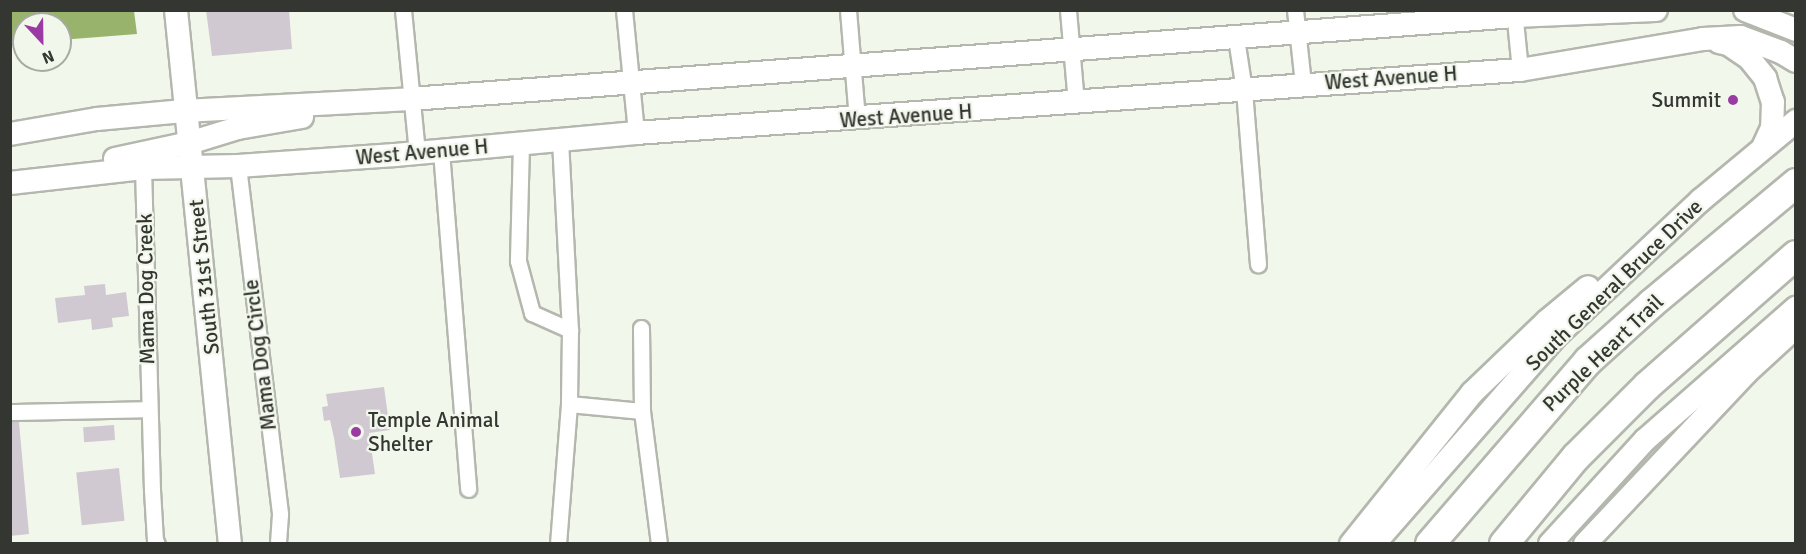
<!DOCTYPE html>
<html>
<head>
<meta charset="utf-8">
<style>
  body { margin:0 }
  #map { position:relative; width:1806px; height:554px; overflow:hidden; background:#f2f7ec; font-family:Signika,sans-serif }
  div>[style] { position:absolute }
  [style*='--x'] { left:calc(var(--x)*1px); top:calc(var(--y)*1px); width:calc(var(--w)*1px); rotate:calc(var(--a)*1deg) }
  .water>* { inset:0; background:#98b36b }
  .building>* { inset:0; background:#d1c9d2; transform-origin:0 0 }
  .roads { filter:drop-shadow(2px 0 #b3b7ad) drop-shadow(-2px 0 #b3b7ad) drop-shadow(0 2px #b3b7ad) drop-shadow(0 -2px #b3b7ad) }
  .minor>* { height:15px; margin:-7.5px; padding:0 7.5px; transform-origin:7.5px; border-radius:7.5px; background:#fff }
  .secondary>* { height:22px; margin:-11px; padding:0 11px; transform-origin:11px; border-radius:11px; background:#fff }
  .motorway>* { height:28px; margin:-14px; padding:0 14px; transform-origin:14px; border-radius:14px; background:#fff }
  .dots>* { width:16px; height:16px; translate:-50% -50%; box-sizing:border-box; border:3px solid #f2f7ec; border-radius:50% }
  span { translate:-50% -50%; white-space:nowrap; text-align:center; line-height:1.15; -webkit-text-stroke:4.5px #f2f7ec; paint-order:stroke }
  .street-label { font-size:21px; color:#343632 }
  .poi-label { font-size:21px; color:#343632 }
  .right { translate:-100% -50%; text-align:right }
  .left { translate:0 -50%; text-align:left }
  .frame { position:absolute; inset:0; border:12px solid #343632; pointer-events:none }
  .north { position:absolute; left:12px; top:12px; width:60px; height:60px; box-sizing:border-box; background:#f2f7ec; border:2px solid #a6aaa2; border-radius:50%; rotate:158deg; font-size:16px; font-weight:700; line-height:24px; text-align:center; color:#343632 }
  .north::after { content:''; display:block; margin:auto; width:21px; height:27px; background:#993ba3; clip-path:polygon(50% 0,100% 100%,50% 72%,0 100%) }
</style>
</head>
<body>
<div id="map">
  <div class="water">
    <i style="clip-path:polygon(11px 10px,134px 11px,137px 34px,60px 40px,60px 24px,24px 24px,24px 42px,11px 43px)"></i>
  </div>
  <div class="building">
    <i style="clip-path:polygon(206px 10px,289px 10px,292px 49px,212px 56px)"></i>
    <i style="clip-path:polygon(105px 284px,106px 295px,126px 292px,129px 316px,112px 318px,113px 327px,92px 330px,91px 319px,58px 323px,55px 298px,85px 295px,84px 286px)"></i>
    <i style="clip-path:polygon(384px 387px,390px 430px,369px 433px,375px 474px,340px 478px,334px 438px,330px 420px,324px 421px,322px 407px,328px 406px,326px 394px)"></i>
    <i style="clip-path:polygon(10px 422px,19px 422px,29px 534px,10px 536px)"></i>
    <i style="left:114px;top:425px;width:15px;height:31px;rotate:86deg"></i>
    <i style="left:119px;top:468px;width:53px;height:43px;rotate:84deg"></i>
  </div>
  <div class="roads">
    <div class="minor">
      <i style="--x:403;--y:10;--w:145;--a:84.4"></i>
      <i style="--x:624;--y:10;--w:124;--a:84.4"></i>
      <i style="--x:848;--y:10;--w:109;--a:85.3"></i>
      <i style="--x:1068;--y:10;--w:94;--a:85.1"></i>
      <i style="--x:1295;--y:10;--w:74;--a:83.8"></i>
      <i style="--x:1514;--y:10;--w:60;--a:84.3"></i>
      <i style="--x:1236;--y:38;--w:53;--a:81.3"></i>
      <i style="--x:1244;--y:90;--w:175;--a:85.4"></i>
      <i style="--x:560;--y:140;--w:190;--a:87"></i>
      <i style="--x:521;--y:144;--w:117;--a:91.5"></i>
      <i style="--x:518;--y:261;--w:54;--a:74.9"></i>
      <i style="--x:532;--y:313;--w:42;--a:24.1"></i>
      <i style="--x:570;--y:330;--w:74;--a:90.8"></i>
      <i style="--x:569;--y:404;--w:73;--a:5.5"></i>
      <i style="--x:441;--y:151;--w:339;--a:85.4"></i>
      <i style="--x:238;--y:166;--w:351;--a:83.1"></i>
      <i style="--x:280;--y:514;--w:30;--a:94"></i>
      <i style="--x:143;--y:168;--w:322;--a:88.4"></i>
      <i style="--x:152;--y:490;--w:50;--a:86.6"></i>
      <i style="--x:155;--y:540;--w:4;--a:63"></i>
      <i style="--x:641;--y:328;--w:83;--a:89.3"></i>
      <i style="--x:642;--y:411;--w:134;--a:82.7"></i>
      <i style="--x:10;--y:412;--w:139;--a:-1.2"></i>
      <i style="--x:558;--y:544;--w:140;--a:-85.5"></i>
    </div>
    <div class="secondary">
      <i style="--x:176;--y:10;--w:537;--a:84.23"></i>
      <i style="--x:1745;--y:10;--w:55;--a:21.4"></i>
      <i style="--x:1719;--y:42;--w:9;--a:13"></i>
      <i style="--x:1728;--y:44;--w:25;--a:34"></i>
      <i style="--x:1749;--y:58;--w:26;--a:51"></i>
      <i style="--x:1765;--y:78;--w:25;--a:72"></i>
      <i style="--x:1773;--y:102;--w:26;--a:92"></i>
      <i style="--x:1772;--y:128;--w:21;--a:115"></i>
      <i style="--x:10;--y:134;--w:88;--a:-9.8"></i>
      <i style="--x:97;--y:119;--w:87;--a:-5.3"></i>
      <i style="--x:184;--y:111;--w:227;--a:-3"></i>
      <i style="--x:411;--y:99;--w:1106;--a:-4.3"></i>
      <i style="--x:1514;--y:16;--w:142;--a:-2.4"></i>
      <i style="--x:115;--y:159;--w:76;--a:-12.2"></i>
      <i style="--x:189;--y:143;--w:51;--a:-17"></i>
      <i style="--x:238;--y:128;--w:65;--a:-9.8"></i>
      <i style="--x:10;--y:183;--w:134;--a:-6.4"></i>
      <i style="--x:143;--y:168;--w:95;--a:-1.2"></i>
      <i style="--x:238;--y:166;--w:157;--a:-4"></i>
      <i style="--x:395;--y:155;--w:242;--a:-5.2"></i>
      <i style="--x:636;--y:133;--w:886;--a:-4.08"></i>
      <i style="--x:1520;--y:70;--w:186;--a:-9.6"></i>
      <i style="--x:1703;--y:39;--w:38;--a:-3"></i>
      <i style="--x:1741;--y:37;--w:43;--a:20.6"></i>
      <i style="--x:1781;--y:52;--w:17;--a:31"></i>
      <i style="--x:1351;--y:544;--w:193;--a:-51.3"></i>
      <i style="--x:1472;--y:393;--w:104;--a:-43.8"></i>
      <i style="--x:1547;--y:321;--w:53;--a:-39.7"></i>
      <i style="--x:1374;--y:544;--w:275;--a:-48.8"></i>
      <i style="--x:1555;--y:337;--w:200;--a:-43.2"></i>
      <i style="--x:1701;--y:200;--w:124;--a:-39.7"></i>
      <i style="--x:1550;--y:544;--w:141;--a:-47.6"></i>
      <i style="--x:1645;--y:440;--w:201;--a:-41.2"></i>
      <i style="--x:1585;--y:544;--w:235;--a:-46.7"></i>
      <i style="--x:1746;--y:373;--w:68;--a:-42.6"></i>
    </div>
    <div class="motorway">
      <i style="--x:1430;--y:544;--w:242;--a:-49.2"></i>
      <i style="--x:1588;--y:361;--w:85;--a:-42.1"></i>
      <i style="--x:1651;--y:304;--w:189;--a:-39.8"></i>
      <i style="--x:1504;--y:544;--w:113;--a:-50.4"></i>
      <i style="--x:1576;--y:457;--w:100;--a:-45"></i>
      <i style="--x:1647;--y:386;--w:198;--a:-41.3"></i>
    </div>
  </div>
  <div class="dots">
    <i style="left:1733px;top:100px;background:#993ba3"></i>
    <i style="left:356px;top:432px;background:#993ba3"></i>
  </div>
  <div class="street-label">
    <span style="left:1391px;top:78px;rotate:-4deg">West Avenue H</span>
    <span style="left:906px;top:116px;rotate:-4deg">West Avenue H</span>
    <span style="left:422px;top:152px;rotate:-5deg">West Avenue H</span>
    <span style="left:204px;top:277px;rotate:-96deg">South 31st Street</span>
    <span style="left:1614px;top:285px;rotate:-44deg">South General Bruce Drive</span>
    <span style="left:146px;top:289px;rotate:-91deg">Mama Dog Creek</span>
    <span style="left:1603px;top:353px;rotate:-44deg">Purple Heart Trail</span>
    <span style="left:260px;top:355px;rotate:-97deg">Mama Dog Circle</span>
  </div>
  <div class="poi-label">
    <span class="right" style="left:1721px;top:100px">Summit</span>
    <span class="left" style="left:368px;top:432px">Temple Animal<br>Shelter</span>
  </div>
  <div class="frame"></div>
  <div class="north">N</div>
</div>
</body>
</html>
